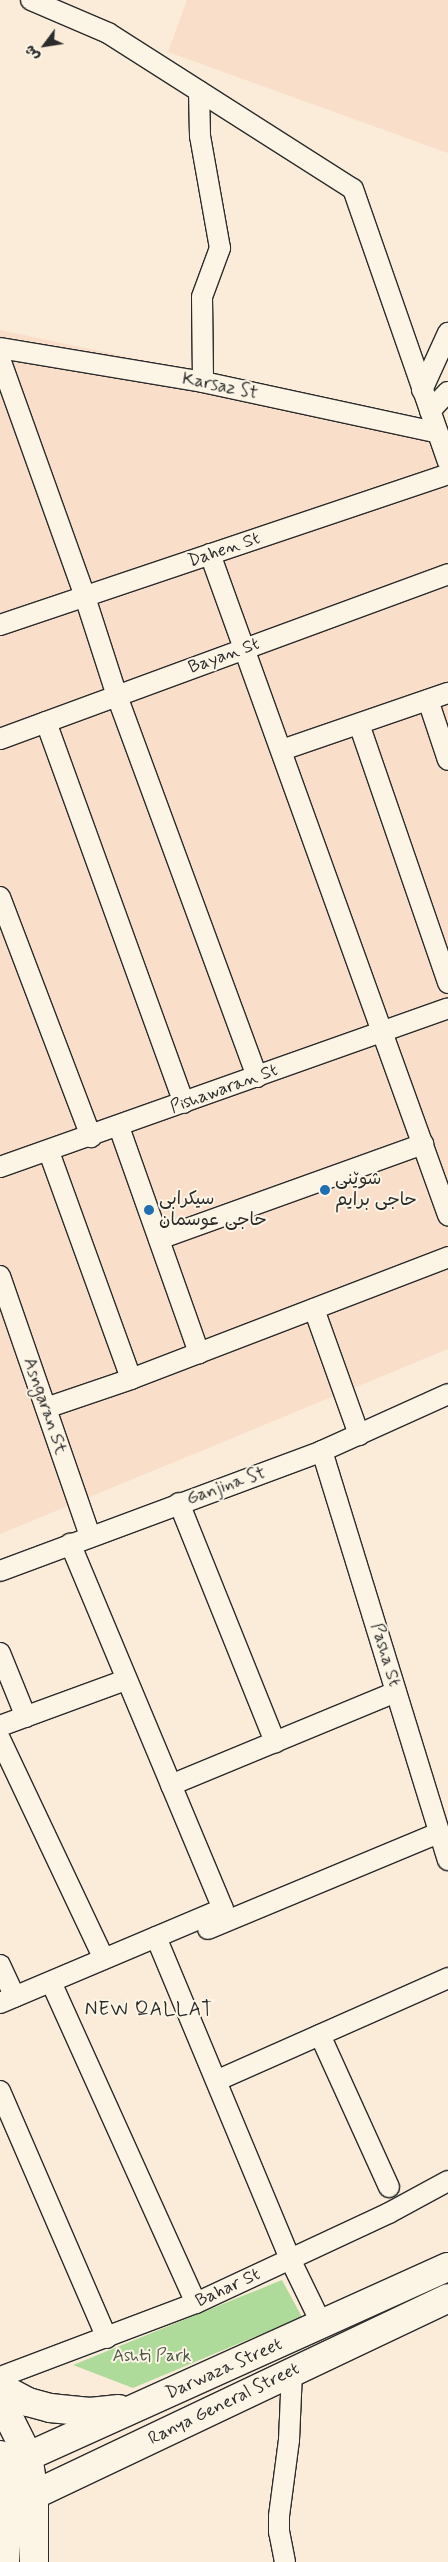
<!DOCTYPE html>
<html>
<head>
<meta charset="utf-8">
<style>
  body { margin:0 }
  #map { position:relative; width:448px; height:2562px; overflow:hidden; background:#fbebd9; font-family:Mynerve,"Playpen Sans Arabic",sans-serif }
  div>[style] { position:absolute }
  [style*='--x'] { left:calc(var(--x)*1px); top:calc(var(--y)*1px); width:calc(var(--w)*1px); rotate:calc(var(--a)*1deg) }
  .built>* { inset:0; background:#f9deca }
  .green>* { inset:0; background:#aedb99 }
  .roads { filter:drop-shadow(1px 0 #2b2b2b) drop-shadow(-1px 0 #2b2b2b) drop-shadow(0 1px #2b2b2b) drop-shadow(0 -1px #2b2b2b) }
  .street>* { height:20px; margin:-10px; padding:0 10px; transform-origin:10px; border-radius:10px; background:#fcf5e5 }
  .secondary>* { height:28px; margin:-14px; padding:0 14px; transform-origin:14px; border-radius:14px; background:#fcf5e5 }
  .highway>* { height:28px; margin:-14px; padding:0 14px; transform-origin:14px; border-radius:14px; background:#fcf5e5 }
  .dots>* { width:14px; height:14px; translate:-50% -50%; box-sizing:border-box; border:2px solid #fcf5e5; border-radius:50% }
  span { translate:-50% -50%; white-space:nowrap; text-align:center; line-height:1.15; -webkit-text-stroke:4px #fcf5e5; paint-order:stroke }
  .street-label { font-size:18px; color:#2b2b2b }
  .poi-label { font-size:18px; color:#2b2b2b }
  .left { translate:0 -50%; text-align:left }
  .park-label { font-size:18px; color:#4c5746 }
  .neighbourhood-label { font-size:19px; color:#2b2b2b; letter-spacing:1px }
  .north { position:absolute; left:20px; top:20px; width:50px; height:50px; -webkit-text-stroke:4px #fcf5e5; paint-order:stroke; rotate:239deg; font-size:14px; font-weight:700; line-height:20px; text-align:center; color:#2b2b2b }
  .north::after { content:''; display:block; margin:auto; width:18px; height:22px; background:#2b2b2b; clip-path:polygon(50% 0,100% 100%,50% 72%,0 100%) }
</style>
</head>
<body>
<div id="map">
  <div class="built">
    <i style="clip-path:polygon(187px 0,448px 0,448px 153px,168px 52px)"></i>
    <i style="clip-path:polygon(0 330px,448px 425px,448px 1349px,0 1534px)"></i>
  </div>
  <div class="green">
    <i style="clip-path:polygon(282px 2280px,302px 2317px,133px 2388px,73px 2365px)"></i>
  </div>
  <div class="roads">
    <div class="street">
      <i style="--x:31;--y:0;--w:84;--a:23.2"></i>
      <i style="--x:108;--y:33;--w:290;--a:32.5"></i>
      <i style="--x:353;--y:189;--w:289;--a:70.8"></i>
      <i style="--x:199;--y:91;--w:45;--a:88.7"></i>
      <i style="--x:200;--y:136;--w:114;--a:79.9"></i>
      <i style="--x:220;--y:248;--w:52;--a:110.2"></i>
      <i style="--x:202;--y:297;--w:85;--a:89.3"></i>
      <i style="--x:0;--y:348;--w:206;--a:9.5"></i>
      <i style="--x:203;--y:382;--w:240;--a:12.2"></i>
      <i style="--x:0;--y:359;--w:253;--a:70.3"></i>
      <i style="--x:85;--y:597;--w:104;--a:72.1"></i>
      <i style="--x:117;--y:696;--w:406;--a:69.8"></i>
      <i style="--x:422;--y:390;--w:63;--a:-65.5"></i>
      <i style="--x:430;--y:411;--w:26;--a:-47"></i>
      <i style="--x:210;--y:554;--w:703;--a:70.2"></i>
      <i style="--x:0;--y:625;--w:473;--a:-18.6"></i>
      <i style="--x:428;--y:700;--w:63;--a:71.6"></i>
      <i style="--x:46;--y:722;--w:405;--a:70.1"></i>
      <i style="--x:359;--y:724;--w:274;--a:71"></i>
      <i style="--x:0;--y:739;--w:477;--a:-20.2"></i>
      <i style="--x:282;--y:750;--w:176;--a:-19"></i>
      <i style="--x:0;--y:897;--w:257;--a:69.2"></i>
      <i style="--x:119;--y:1127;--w:240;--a:70.5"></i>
      <i style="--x:49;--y:1152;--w:241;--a:70.1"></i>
      <i style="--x:0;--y:1167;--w:475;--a:-19.5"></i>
      <i style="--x:159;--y:1239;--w:281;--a:-19.8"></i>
      <i style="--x:0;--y:1276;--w:275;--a:70.9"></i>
      <i style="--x:314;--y:1309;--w:134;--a:70.3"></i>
      <i style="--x:46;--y:1408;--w:90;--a:-18.8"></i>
      <i style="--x:131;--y:1379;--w:340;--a:-21"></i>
      <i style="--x:322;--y:1451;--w:428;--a:72.9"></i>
      <i style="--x:179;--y:1503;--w:258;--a:68.1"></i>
      <i style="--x:0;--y:1571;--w:344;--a:-20.4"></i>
      <i style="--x:322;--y:1451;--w:138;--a:-24.3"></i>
      <i style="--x:0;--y:1653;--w:69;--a:67.9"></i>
      <i style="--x:0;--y:1726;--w:134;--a:-20.1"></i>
      <i style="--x:0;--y:1739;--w:243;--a:64.7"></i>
      <i style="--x:171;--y:1785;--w:243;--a:-22.5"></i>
      <i style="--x:208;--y:1929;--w:250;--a:-22.6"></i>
      <i style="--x:156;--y:1937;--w:349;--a:67.4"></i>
      <i style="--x:290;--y:2259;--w:73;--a:64.1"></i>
      <i style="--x:0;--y:1965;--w:35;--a:65"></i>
      <i style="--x:51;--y:1982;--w:352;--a:65.7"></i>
      <i style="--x:0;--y:2003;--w:242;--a:-22.9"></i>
      <i style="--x:223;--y:1909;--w:396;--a:-112.7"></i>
      <i style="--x:320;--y:2035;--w:167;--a:65.6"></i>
      <i style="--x:218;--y:2080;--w:252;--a:-23.9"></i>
      <i style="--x:0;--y:2091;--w:269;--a:66.6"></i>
      <i style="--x:0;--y:2377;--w:210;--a:-20.7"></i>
      <i style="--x:196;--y:2303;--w:213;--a:-25"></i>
      <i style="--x:389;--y:2213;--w:67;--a:-28.5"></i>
      <i style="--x:285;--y:2562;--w:31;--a:-101"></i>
      <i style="--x:279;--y:2532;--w:16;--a:-90"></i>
      <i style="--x:279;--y:2516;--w:77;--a:-82.5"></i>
      <i style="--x:289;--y:2440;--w:69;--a:-87.5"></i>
    </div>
    <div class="secondary">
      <i style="--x:0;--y:2400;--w:63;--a:63.4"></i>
      <i style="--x:28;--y:2456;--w:39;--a:81"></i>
      <i style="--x:34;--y:2495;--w:67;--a:90"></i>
      <i style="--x:0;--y:2455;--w:13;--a:67"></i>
      <i style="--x:5;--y:2467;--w:28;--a:82"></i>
      <i style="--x:9;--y:2495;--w:67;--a:93.4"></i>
    </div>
    <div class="highway">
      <i style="--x:0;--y:2387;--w:32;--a:28"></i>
      <i style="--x:28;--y:2402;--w:23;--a:15"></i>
      <i style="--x:50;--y:2408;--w:40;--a:5.7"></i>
      <i style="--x:90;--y:2412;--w:29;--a:-6"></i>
      <i style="--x:0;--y:2469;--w:491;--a:-24.3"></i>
      <i style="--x:0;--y:2511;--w:496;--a:-25.4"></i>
    </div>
  </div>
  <div class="dots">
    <i style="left:325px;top:1190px;background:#1f6fb2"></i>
    <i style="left:149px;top:1210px;background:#1f6fb2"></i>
  </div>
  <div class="street-label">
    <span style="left:220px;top:386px;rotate:11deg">Karsaz St</span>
    <span style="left:224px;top:550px;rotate:-19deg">Dahen St</span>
    <span style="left:224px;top:656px;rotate:-20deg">Bayan St</span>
    <span style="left:224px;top:1089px;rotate:-20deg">Pishawaran St</span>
    <span style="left:45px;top:1406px;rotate:71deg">Asngaran St</span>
    <span style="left:226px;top:1486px;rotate:-20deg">Ganjina St</span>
    <span style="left:385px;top:1655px;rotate:73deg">Pasha St</span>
    <span style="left:228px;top:2288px;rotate:-25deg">Bahar St</span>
    <span style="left:224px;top:2369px;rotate:-24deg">Darwaza Street</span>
    <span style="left:224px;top:2404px;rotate:-26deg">Ranya General Street</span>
  </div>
  <div class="poi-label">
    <span class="left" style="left:335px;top:1190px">شوێنی<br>حاجی برایم</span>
    <span class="left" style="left:159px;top:1210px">سیکرابی<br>حاجی عوسمان</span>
  </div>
  <div class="park-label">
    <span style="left:152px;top:2356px">Ashti Park</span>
  </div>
  <div class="neighbourhood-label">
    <span style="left:149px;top:2010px">NEW QALLAT</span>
  </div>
  <div class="north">ش</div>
</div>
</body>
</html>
